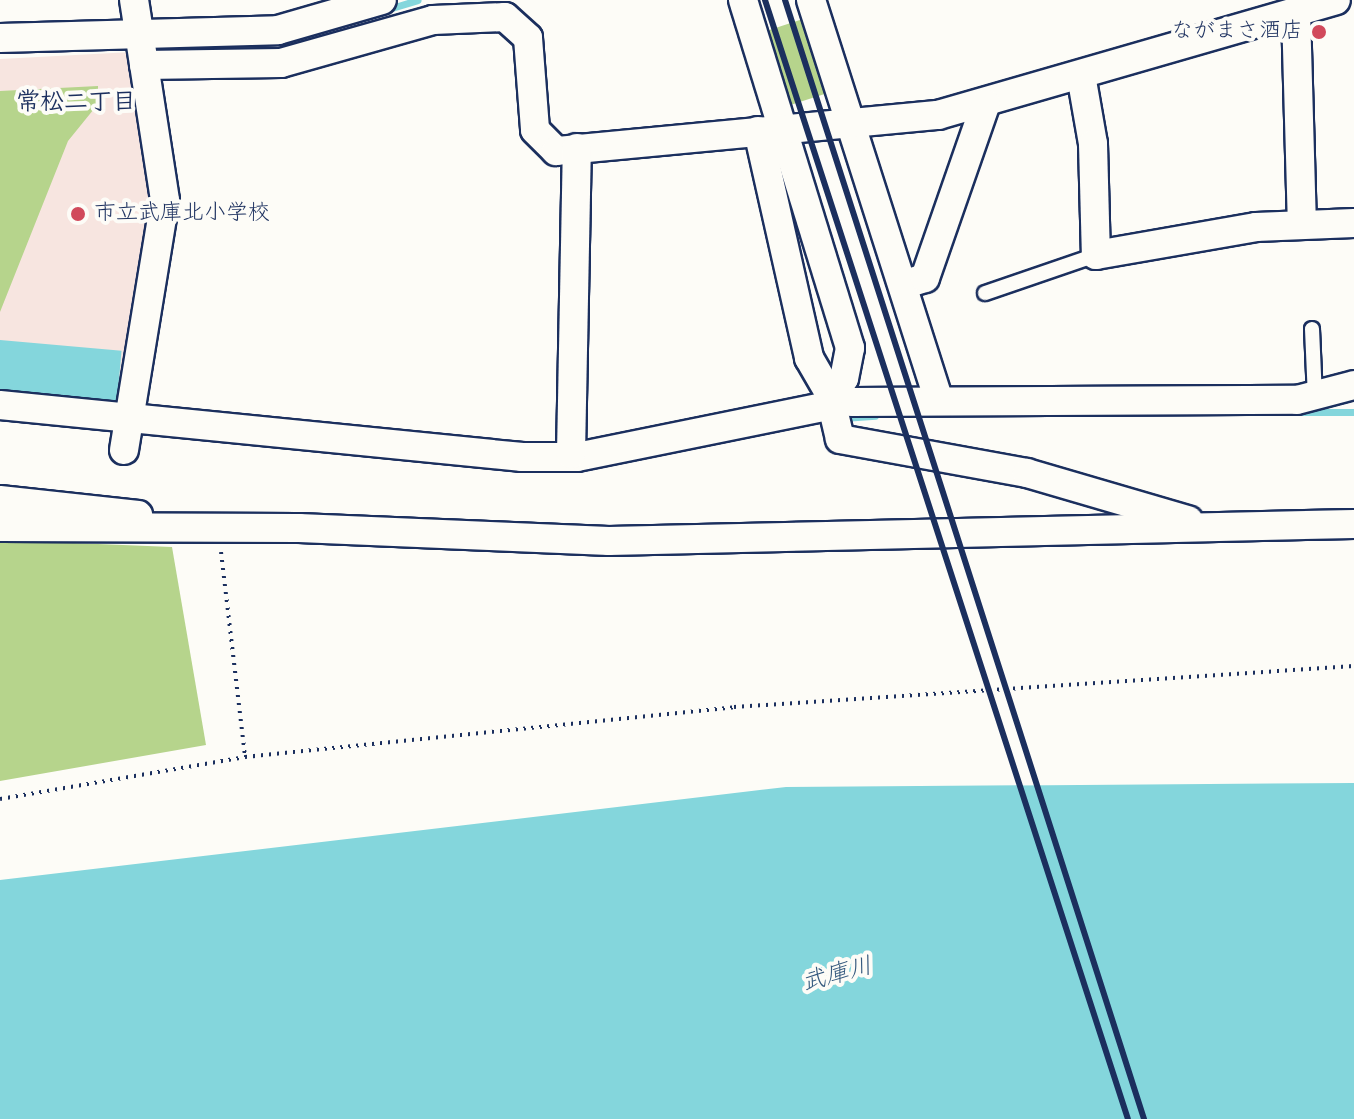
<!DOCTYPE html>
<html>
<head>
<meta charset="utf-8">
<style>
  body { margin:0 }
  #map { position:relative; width:1354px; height:1119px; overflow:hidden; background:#fdfcf7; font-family:Kalam,"Klee One",sans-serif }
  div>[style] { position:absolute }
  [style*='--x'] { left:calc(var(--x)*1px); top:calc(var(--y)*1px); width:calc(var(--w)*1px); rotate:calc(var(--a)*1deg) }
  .built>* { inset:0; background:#f7e5e0 }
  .green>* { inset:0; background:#b6d48c; transform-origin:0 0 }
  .water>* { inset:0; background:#84d6dc; transform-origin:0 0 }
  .stream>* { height:7px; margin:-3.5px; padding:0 3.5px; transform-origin:3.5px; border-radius:3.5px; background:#84d6dc }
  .path>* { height:4px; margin-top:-2px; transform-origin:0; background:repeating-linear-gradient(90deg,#1b2f5e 0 2px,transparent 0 8px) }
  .roads { filter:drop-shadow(2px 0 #1b2f5e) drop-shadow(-2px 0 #1b2f5e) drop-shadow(0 2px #1b2f5e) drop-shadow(0 -2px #1b2f5e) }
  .lane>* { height:14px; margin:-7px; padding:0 7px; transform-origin:7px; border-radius:7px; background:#fdfcf7 }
  .street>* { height:28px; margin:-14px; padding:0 14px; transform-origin:14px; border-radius:14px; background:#fdfcf7 }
  .rail>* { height:6px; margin:-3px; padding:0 3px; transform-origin:3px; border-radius:3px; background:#1b2f5e }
  .dots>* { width:22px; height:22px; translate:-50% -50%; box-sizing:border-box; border:4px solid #fdfcf7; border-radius:50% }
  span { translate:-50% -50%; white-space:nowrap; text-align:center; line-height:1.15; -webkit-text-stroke:8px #fdfcf7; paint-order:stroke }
  .poi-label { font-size:22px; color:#1b2f5e }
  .right { translate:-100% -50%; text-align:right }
  .left { translate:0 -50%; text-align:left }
  .neighbourhood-label { font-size:24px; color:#1b2f5e; font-weight:700 }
  .water-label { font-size:24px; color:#35597e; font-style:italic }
</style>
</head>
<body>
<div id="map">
  <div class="built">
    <i style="clip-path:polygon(132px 52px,162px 233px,126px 411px,0 403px,0 59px)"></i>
  </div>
  <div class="green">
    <i style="left:806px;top:18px;width:78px;height:41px;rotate:72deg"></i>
    <i style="clip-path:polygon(98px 86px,98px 104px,68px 141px,0 312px,0 91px)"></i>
    <i style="clip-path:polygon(0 540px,172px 547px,206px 745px,0 781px)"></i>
  </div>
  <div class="water">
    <i style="left:0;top:340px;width:122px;height:56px;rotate:5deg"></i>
    <i style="clip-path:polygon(1354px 783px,1354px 1119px,0 1119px,0 880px,786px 787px)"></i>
  </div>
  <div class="stream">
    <i style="--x:385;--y:10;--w:34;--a:-17"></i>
    <i style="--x:1299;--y:412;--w:55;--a:0"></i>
    <i style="--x:843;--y:418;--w:32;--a:-4"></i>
  </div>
  <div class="path">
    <i style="--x:221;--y:552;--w:206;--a:83.3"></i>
    <i style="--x:245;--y:757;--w:492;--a:-5.8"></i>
    <i style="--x:734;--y:707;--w:621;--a:-3.78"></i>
    <i style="--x:0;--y:799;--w:249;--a:-9.7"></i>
  </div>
  <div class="roads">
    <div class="lane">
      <i style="--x:985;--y:293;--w:117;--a:-18.9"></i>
      <i style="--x:1312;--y:329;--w:69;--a:87.5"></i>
    </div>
    <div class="street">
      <i style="--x:743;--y:0;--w:364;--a:72.9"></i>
      <i style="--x:850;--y:348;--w:31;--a:101"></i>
      <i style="--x:844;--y:378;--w:21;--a:137"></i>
      <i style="--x:829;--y:392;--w:48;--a:76.8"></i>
      <i style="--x:840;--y:439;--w:190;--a:10.3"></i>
      <i style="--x:1027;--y:473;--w:168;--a:16.3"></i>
      <i style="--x:811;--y:0;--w:420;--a:72.3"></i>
      <i style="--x:1296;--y:12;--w:212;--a:88.4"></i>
      <i style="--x:0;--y:38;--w:278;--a:-1.6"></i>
      <i style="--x:278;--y:30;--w:108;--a:-16.1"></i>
      <i style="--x:144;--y:65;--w:137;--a:-0.8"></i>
      <i style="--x:281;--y:63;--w:158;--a:-15.8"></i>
      <i style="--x:433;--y:20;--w:72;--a:-2.4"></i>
      <i style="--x:505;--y:17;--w:31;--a:42"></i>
      <i style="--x:528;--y:38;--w:92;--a:85.6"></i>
      <i style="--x:535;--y:130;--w:30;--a:45"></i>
      <i style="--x:556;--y:151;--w:384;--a:-5.4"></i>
      <i style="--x:938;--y:115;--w:414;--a:-16.1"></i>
      <i style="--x:1081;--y:75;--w:70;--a:80.1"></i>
      <i style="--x:1093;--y:144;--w:111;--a:88.5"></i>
      <i style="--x:1096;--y:255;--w:162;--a:-9.9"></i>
      <i style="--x:1256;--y:227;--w:98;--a:-2.3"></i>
      <i style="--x:758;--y:131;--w:233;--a:77.3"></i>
      <i style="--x:809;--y:358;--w:39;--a:60"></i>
      <i style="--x:829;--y:392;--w:25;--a:23"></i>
      <i style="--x:852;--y:402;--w:445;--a:-0.3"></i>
      <i style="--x:1297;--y:400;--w:59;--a:-14.7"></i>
      <i style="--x:903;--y:285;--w:23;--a:-18"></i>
      <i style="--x:925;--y:278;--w:185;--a:-70.8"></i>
      <i style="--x:0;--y:405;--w:525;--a:5.69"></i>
      <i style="--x:522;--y:457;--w:55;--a:0"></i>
      <i style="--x:577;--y:457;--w:256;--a:-11.5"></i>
      <i style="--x:124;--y:450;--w:253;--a:-80.7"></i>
      <i style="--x:165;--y:200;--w:202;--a:-98.8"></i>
      <i style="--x:571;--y:454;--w:306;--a:-88.9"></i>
      <i style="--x:0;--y:500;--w:139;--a:6.2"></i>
      <i style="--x:0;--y:527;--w:299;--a:0.2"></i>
      <i style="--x:299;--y:528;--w:310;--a:2.4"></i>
      <i style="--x:609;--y:541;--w:745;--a:-1.31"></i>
    </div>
  </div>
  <div class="rail">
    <i style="--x:765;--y:0;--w:1176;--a:72.03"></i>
    <i style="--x:785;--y:0;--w:1175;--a:72.21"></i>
  </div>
  <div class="dots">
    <i style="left:1319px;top:32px;background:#d1495b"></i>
    <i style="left:78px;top:214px;background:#d1495b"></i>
  </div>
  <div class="poi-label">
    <span class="right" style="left:1303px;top:32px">ながまさ酒店</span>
    <span class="left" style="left:94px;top:214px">市立武庫北小学校</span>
  </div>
  <div class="neighbourhood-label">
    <span style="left:76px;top:103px">常松二丁目</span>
  </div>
  <div class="water-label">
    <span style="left:837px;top:975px;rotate:-15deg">武庫川</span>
  </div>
</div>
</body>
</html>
